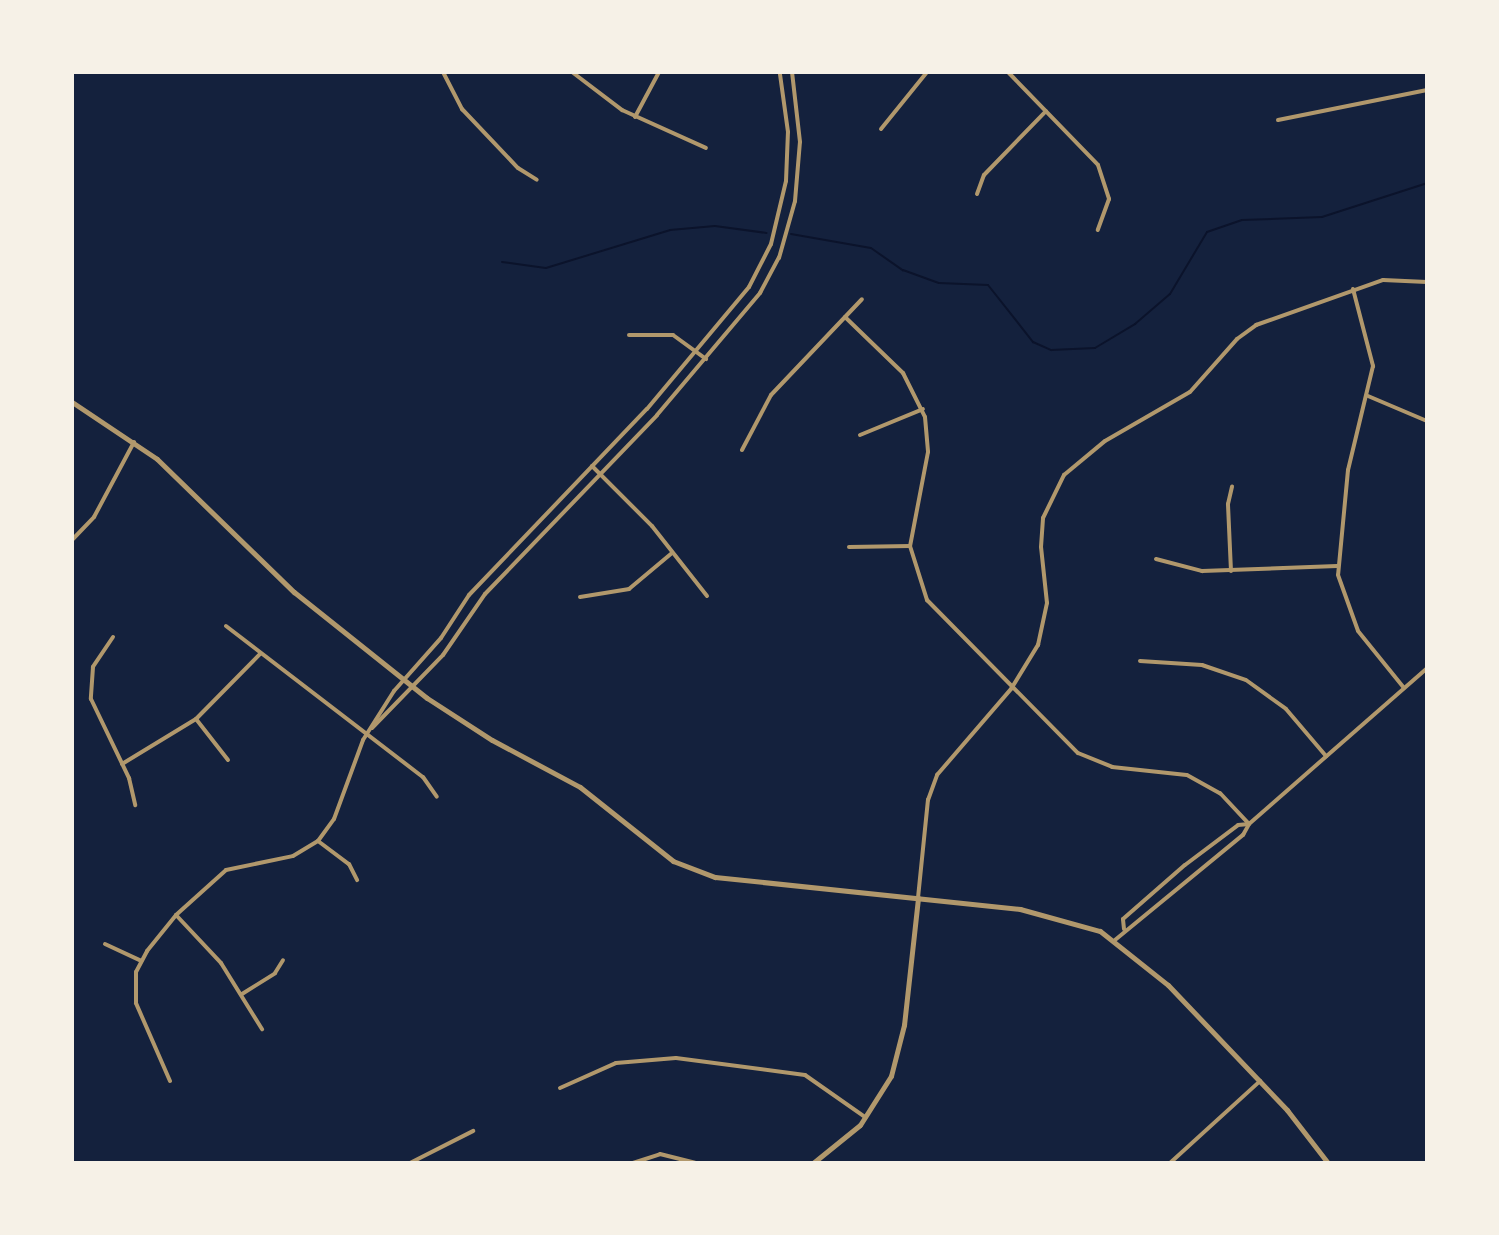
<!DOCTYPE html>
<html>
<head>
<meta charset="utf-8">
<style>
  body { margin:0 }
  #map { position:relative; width:1499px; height:1235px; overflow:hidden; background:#14213d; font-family:"Times New Roman",serif }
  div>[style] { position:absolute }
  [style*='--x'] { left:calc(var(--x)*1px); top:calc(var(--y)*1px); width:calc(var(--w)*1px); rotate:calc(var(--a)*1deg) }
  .stream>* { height:2px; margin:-1px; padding:0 1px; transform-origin:1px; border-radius:1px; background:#0b132b }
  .minor>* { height:4px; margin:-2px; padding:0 2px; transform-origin:2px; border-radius:2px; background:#b1986c }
  .tertiary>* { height:5px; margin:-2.5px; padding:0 2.5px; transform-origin:2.5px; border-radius:2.5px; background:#b1986c }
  span { translate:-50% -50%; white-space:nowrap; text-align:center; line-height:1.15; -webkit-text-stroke:7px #f6f1e7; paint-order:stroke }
  .frame { position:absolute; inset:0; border:74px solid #f6f1e7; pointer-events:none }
</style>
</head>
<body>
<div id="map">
  <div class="stream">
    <i style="--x:791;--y:234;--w:81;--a:9.9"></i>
    <i style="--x:871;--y:248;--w:39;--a:35"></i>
    <i style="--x:903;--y:270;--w:38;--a:20"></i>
    <i style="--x:939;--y:283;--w:49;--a:2.3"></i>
    <i style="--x:988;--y:285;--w:73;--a:51.7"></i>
    <i style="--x:1033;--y:342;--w:20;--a:24"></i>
    <i style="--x:1051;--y:350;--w:44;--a:-2.6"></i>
    <i style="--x:1095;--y:348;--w:47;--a:-31"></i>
    <i style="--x:1135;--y:324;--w:46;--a:-40.6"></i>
    <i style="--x:1170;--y:294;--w:72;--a:-59.2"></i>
    <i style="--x:1207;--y:232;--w:37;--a:-19"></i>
    <i style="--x:1242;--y:220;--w:80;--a:-2.1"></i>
    <i style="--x:1322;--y:217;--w:110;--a:-17.9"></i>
    <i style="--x:502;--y:262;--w:44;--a:7.8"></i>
    <i style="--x:546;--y:268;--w:130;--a:-17"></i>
    <i style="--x:670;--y:230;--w:45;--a:-5.1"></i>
    <i style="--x:715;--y:226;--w:52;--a:7.7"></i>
  </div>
  <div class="minor">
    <i style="--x:443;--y:72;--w:42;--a:62.8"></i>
    <i style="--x:462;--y:109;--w:81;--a:46.5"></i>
    <i style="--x:518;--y:168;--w:22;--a:32"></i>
    <i style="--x:572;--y:72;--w:63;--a:37.2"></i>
    <i style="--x:622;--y:110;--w:92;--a:24.3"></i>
    <i style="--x:713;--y:72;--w:76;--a:0"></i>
    <i style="--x:1008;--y:72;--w:129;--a:45.9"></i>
    <i style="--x:1098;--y:165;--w:36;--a:72"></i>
    <i style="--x:1109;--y:199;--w:33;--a:110"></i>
    <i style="--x:635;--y:117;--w:51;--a:-61.9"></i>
    <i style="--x:1278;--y:120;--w:152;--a:-11.4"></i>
    <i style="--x:881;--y:129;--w:73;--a:-51.1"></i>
    <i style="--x:977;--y:194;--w:20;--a:-70"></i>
    <i style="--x:984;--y:175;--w:89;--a:-45.9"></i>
    <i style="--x:1353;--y:289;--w:80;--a:75.4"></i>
    <i style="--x:1373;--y:366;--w:107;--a:103.5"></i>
    <i style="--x:1348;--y:470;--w:105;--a:95.4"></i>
    <i style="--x:1338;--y:575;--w:59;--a:70.3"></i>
    <i style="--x:1358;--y:631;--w:73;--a:51.1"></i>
    <i style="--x:845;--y:317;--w:81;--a:44"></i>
    <i style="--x:903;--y:373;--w:49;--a:63.4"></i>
    <i style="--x:925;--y:417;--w:35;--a:85"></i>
    <i style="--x:928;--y:452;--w:96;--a:100.8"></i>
    <i style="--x:910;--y:546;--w:57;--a:72.5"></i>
    <i style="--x:927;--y:600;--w:215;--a:45.4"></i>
    <i style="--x:1078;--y:753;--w:37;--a:22"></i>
    <i style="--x:1112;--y:767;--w:75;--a:6.1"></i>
    <i style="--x:1187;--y:775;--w:38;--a:29"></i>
    <i style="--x:1220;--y:793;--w:42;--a:46.9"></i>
    <i style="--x:629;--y:335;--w:44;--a:0"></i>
    <i style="--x:673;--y:335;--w:41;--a:36"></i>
    <i style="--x:1368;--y:396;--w:64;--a:23"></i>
    <i style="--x:860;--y:435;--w:68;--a:-22.4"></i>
    <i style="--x:742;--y:450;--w:62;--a:-62.2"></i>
    <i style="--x:771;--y:395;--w:132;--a:-46.5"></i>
    <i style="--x:592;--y:466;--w:85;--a:45"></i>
    <i style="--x:652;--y:526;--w:89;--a:51.8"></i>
    <i style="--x:72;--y:540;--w:32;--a:-46"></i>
    <i style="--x:94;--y:517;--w:85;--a:-61.9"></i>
    <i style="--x:849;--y:547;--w:61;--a:-0.9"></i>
    <i style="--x:1156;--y:559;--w:48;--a:14.6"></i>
    <i style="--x:1202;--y:571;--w:135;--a:-2.1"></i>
    <i style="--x:1231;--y:571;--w:67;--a:-92.6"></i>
    <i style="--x:1228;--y:504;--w:18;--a:-77"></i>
    <i style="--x:580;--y:597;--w:50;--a:-9.3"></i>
    <i style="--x:629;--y:589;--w:56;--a:-39.9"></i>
    <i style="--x:226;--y:626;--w:248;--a:37.5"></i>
    <i style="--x:423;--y:777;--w:24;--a:55"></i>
    <i style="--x:113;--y:637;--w:36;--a:124"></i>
    <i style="--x:93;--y:667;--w:32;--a:94"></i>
    <i style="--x:91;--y:699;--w:88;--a:64.3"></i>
    <i style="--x:129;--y:778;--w:28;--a:77"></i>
    <i style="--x:1140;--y:661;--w:62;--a:3.7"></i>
    <i style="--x:1202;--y:665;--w:46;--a:18.8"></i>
    <i style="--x:1246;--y:680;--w:49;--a:35.9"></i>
    <i style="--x:1286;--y:709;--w:62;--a:49.6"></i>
    <i style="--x:196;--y:719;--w:52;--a:52"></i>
    <i style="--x:372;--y:728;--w:102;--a:-45.8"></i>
    <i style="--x:443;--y:655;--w:74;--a:-55.5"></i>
    <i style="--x:485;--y:594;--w:248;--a:-46.1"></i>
    <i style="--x:657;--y:415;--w:160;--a:-49.8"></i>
    <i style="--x:760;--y:293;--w:40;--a:-62"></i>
    <i style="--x:779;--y:258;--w:59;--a:-74.3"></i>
    <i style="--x:795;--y:201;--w:59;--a:-85.2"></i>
    <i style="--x:800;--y:142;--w:70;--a:-96.5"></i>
    <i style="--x:122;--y:764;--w:87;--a:-31.3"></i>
    <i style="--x:196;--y:719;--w:91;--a:-45.4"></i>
    <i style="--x:318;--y:841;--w:39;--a:37"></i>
    <i style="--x:349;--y:864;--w:18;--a:63"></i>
    <i style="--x:918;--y:898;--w:99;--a:-84.2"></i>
    <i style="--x:928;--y:800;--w:27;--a:-70"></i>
    <i style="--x:937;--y:775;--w:113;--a:-49.3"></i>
    <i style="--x:1011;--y:689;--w:52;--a:-58.5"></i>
    <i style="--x:1038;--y:645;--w:43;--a:-77.9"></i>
    <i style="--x:1047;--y:603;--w:56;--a:-96.1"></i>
    <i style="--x:1041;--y:547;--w:29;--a:-86"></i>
    <i style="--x:1043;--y:518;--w:48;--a:-64"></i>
    <i style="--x:1064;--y:475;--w:53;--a:-39.7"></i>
    <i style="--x:1105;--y:441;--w:98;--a:-30"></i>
    <i style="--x:1190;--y:392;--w:71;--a:-48.4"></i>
    <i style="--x:1237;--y:339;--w:24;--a:-36"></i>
    <i style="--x:1256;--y:325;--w:135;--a:-19.5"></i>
    <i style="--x:1383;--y:280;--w:44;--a:2.6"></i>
    <i style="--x:176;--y:915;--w:66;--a:46.8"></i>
    <i style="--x:221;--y:963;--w:78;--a:58.2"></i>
    <i style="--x:1124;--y:929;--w:10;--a:-96"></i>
    <i style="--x:1123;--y:919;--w:82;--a:-41.1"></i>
    <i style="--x:1185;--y:865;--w:66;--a:-37"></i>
    <i style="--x:1238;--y:825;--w:11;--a:-5"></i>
    <i style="--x:1115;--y:940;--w:166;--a:-39.4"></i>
    <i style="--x:1243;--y:835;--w:13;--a:-61"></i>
    <i style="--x:1249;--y:824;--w:237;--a:-41.2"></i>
    <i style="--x:105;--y:944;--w:40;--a:25"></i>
    <i style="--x:242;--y:994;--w:39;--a:-32"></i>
    <i style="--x:275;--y:973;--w:15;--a:-58"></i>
    <i style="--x:170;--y:1081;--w:85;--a:-113.6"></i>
    <i style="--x:136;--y:1003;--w:31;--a:-90"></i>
    <i style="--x:136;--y:972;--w:24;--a:-62"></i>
    <i style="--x:147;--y:951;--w:46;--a:-51.1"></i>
    <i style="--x:176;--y:915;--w:67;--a:-42"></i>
    <i style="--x:226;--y:870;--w:68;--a:-11.8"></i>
    <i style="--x:293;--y:856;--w:29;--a:-31"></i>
    <i style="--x:318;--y:841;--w:27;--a:-54"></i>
    <i style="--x:334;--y:819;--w:84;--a:-69.8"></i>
    <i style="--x:363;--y:740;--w:58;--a:-57.7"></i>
    <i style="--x:394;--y:691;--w:71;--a:-48.4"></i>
    <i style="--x:441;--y:638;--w:51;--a:-56.9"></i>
    <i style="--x:469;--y:595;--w:257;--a:-46.3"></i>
    <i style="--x:647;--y:409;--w:159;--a:-50.1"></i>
    <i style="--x:749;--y:287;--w:48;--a:-62.9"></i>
    <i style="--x:771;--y:244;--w:65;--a:-76.6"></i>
    <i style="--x:786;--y:181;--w:49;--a:-87.7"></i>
    <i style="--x:788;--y:132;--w:59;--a:-97.9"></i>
    <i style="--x:560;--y:1088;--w:61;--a:-24.1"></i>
    <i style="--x:616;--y:1063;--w:60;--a:-4.8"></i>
    <i style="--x:676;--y:1058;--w:130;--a:7.5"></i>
    <i style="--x:805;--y:1075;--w:73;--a:35"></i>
    <i style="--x:410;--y:1163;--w:71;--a:-26.9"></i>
    <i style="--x:633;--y:1163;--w:28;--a:-18"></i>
    <i style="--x:660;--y:1154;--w:36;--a:14"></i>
    <i style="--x:1170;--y:1163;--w:122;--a:-42.3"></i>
  </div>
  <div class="tertiary">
    <i style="--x:72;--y:402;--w:102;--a:33.8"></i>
    <i style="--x:157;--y:459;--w:191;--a:44.2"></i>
    <i style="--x:294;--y:592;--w:170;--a:38.6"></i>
    <i style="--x:427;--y:698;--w:77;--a:32.9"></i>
    <i style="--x:492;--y:740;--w:100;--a:28.1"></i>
    <i style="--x:580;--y:787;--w:119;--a:38.5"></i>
    <i style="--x:673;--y:861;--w:45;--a:20.9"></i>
    <i style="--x:715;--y:877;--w:307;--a:6"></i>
    <i style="--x:1020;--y:909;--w:83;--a:15.4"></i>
    <i style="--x:1100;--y:931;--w:87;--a:38.5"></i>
    <i style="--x:1168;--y:985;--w:173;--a:46.4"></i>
    <i style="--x:1287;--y:1110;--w:67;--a:52.3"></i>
    <i style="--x:813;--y:1163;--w:60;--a:-39"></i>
    <i style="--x:860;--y:1125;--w:58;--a:-57.7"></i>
    <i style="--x:891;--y:1076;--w:53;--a:-75.7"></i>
    <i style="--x:904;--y:1025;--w:128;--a:-83.7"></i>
  </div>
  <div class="frame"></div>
</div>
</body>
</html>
